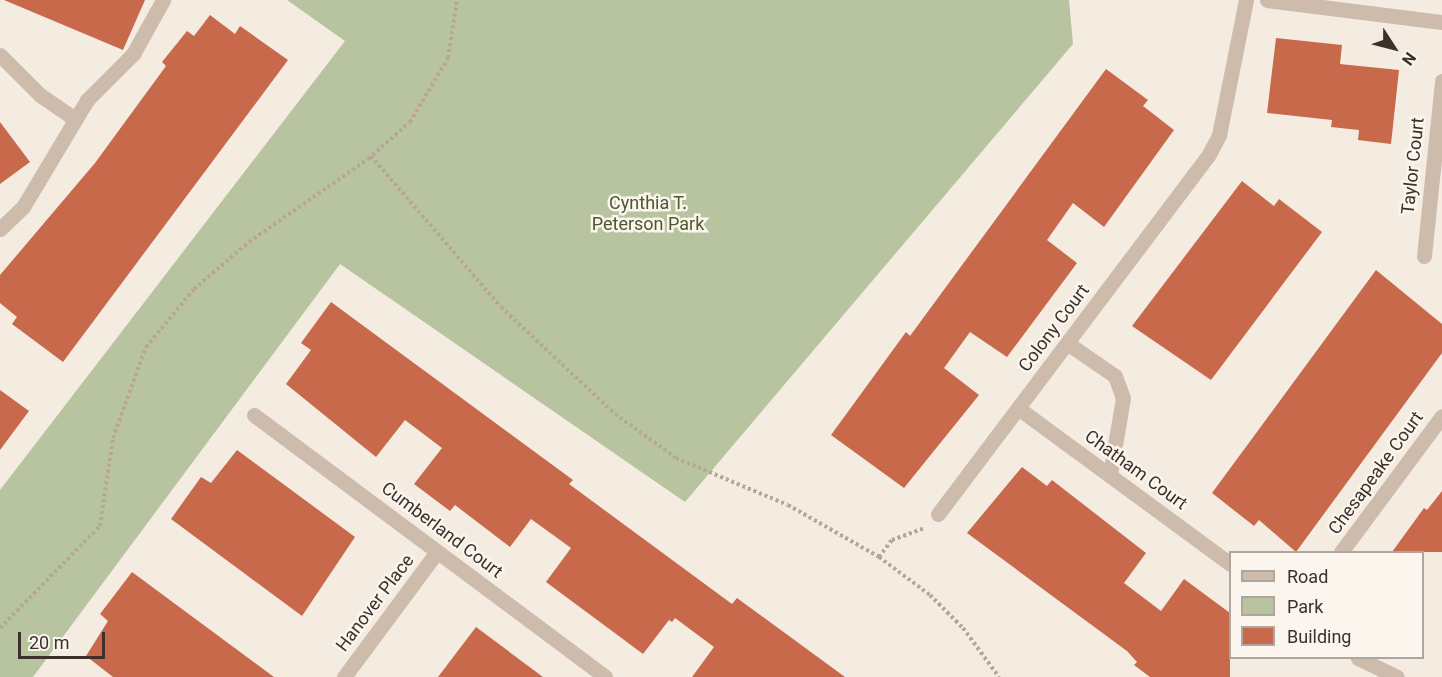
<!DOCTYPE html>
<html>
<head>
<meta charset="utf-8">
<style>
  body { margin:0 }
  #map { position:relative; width:1442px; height:677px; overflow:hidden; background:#f4ebe1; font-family:Roboto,sans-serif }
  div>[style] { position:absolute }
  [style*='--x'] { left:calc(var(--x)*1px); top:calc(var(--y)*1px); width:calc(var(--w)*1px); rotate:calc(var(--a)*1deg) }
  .green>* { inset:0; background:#b8c4a0 }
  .building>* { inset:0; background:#c8694b }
  .path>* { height:4px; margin-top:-2px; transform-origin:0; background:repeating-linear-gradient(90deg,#b9a596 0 3px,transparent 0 6px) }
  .minor>* { height:15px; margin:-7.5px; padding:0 7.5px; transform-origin:7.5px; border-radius:7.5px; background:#cdbbac }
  span { translate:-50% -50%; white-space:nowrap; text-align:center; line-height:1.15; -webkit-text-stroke:5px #fbf5ee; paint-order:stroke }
  .street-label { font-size:18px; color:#3b302b }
  .park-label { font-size:18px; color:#4a5a2e }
  .legend { position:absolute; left:1229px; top:551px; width:195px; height:108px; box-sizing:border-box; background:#fbf5ee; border:2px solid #aea6a0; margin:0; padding:8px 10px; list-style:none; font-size:18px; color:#3b302b }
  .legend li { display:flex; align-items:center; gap:12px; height:30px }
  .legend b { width:30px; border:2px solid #aea6a0 }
  .north { position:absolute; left:1364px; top:18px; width:60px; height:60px; -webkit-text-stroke:4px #fbf5ee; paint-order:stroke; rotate:126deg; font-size:16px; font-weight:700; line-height:24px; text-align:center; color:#3b302b }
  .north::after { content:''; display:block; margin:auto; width:21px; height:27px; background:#3b302b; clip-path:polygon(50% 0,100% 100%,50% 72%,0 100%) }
  .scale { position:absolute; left:18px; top:632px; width:87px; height:27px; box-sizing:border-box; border:3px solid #3b302b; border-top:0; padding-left:8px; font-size:18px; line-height:21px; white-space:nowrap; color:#3b302b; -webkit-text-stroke:4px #fbf5ee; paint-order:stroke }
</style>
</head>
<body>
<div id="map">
  <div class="green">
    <i style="clip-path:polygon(287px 0,1069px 0,1073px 44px,685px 502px,340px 264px,33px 677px,0 677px,0 490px,345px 41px)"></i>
  </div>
  <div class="building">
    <i style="clip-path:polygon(4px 0,145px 0,123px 50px)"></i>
    <i style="clip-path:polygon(210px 15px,235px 34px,240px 26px,288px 60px,63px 362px,12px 324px,17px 317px,0 303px,0 275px,95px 163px,166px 66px,162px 62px,187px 31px,194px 36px)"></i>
    <i style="clip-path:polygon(1276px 38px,1342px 45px,1340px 64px,1399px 70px,1391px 144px,1358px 140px,1359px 130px,1331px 127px,1332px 120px,1267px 113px)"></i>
    <i style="clip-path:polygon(1106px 69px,1148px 100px,1143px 106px,1174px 130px,1104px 227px,1073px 203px,1047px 240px,1077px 263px,1007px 357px,970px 332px,944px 368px,979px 395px,904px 488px,831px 435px,906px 332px,910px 336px)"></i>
    <i style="clip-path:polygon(0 122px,30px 162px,0 184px)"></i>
    <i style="clip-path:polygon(1242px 181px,1274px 206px,1279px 199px,1322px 232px,1211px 380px,1132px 326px)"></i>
    <i style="clip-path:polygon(1376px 270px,1442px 324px,1442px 353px,1296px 552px,1259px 520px,1254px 526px,1212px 493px)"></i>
    <i style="clip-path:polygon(331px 302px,573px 480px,569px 484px,732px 604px,737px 598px,845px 677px,692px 677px,714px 647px,675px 618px,672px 622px,669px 620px,643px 654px,546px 582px,571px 548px,531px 519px,510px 547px,455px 505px,450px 511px,414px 484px,442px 448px,405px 420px,376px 457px,286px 384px,311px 350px,301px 343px)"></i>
    <i style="clip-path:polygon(0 390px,29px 411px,0 450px)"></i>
    <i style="clip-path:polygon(237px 450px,355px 537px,302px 616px,171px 519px,201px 477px,211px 483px)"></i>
    <i style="clip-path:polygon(1022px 467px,1047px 486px,1052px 480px,1146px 553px,1124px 583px,1161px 611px,1184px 579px,1230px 613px,1230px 677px,1150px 677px,1134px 665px,1137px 662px,1127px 651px,967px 533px)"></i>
    <i style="clip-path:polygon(1442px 491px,1442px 552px,1392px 552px,1424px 508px,1427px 510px)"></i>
    <i style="clip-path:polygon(132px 572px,274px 677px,113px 677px,86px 656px,108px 621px,100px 614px)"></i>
    <i style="clip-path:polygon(476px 627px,543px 677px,438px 677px)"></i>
  </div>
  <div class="path">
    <i style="--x:371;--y:156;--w:199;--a:49.3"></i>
    <i style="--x:501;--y:307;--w:156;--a:43.2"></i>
    <i style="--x:615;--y:414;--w:75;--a:35.8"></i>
    <i style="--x:676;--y:458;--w:121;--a:22.8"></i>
    <i style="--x:788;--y:505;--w:105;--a:29.7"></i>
    <i style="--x:879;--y:557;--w:64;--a:36.7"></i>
    <i style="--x:930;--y:595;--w:47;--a:45"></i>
    <i style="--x:963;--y:628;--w:61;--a:53.7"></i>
    <i style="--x:879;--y:557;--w:21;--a:-53"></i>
    <i style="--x:892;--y:540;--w:33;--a:-20"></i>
    <i style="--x:0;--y:628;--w:143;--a:-45.6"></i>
    <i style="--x:100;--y:526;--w:89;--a:-81.6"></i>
    <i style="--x:113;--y:438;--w:97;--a:-70.1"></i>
    <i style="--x:146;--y:347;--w:75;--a:-50.4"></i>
    <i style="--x:194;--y:289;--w:72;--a:-40.5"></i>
    <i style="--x:249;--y:242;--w:145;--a:-34.9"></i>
    <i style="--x:368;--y:159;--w:56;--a:-41.4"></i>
    <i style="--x:410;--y:122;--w:74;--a:-59.3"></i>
    <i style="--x:448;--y:58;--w:59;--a:-81.2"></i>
  </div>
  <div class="minor">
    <i style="--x:1267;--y:0;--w:176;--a:7.2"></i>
    <i style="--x:0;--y:55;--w:57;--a:45"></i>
    <i style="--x:40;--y:95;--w:42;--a:34.4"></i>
    <i style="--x:0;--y:229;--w:32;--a:-44"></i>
    <i style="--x:23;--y:207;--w:125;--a:-59.1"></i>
    <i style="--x:87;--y:100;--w:65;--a:-45"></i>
    <i style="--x:133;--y:54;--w:62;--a:-60.9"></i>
    <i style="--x:1424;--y:256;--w:176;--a:-84.1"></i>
    <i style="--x:1067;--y:343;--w:58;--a:34.5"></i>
    <i style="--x:1115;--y:376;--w:23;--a:70"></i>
    <i style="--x:1123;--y:398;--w:78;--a:99.6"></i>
    <i style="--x:1018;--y:408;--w:263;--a:36.3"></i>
    <i style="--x:254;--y:415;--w:438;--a:36.7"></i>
    <i style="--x:938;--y:514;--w:448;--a:-53"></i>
    <i style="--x:1208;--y:156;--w:24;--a:-62"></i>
    <i style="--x:1219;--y:135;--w:138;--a:-78.7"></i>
    <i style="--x:1341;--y:552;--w:169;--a:-53.4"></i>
    <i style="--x:1358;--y:658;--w:43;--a:26"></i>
    <i style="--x:344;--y:677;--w:156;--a:-53.4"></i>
  </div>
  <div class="street-label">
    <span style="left:1413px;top:166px;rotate:-84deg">Taylor Court</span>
    <span style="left:1054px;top:328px;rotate:-53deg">Colony Court</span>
    <span style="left:1136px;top:470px;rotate:36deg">Chatham Court</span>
    <span style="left:1376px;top:473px;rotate:-54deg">Chesapeake Court</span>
    <span style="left:442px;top:530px;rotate:37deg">Cumberland Court</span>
    <span style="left:375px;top:603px;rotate:-53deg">Hanover Place</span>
  </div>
  <div class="park-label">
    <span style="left:648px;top:214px">Cynthia T.<br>Peterson Park</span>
  </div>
  <ul class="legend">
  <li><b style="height:8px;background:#cdbbac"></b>Road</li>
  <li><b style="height:16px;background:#b8c4a0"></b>Park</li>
  <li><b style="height:16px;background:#c8694b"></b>Building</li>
  </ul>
  <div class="north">N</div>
  <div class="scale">20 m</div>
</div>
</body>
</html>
